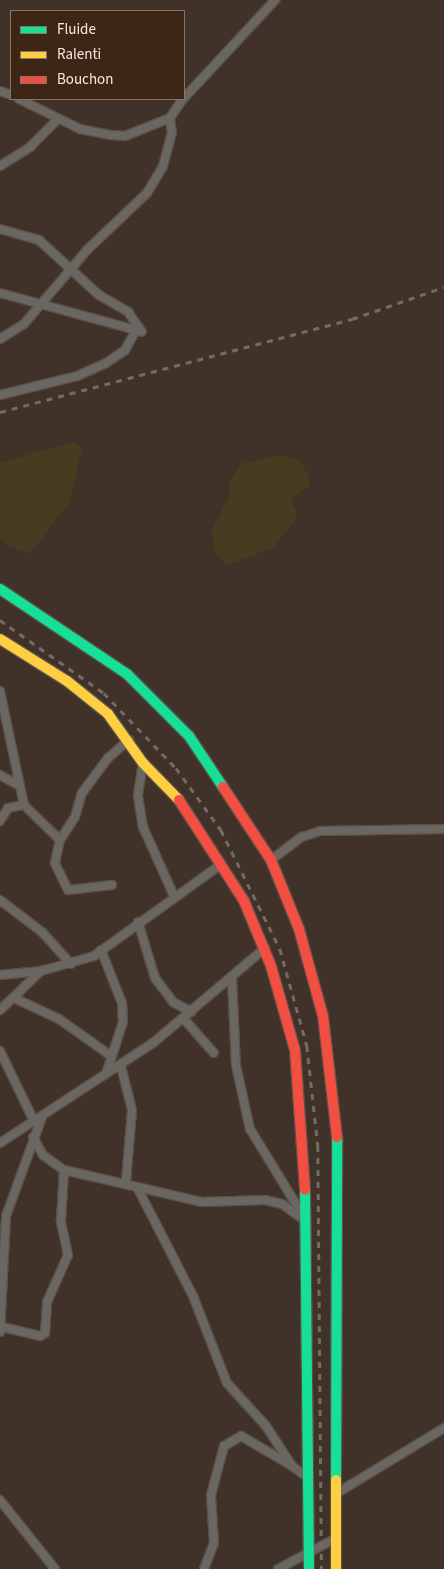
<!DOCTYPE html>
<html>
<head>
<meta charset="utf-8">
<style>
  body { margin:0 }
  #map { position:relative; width:444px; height:1569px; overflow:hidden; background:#403229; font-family:"Source Sans 3",sans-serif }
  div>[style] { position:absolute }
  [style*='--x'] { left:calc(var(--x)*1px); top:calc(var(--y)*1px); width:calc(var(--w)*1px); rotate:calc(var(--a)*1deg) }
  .sand>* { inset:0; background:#463c1f }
  .roads { filter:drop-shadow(1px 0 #5c5047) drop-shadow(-1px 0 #5c5047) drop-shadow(0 1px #5c5047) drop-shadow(0 -1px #5c5047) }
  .street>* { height:8px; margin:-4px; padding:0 4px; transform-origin:4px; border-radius:4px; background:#6a6661 }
  .fast>* { height:10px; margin:-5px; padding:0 5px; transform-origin:5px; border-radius:5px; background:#16e098 }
  .slow>* { height:10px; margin:-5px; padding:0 5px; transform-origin:5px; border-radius:5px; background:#ffcf43 }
  .jam>* { height:10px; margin:-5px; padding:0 5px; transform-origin:5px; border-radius:5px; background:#f24e42 }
  .rail>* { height:2.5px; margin-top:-1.25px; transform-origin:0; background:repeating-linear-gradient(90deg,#736b65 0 6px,transparent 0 12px) }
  span { translate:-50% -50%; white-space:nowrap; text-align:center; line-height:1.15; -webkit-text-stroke:4px #3e2616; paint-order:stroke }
  .legend { position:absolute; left:10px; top:10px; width:175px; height:90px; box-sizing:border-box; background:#3e2616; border:1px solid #887466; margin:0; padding:6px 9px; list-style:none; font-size:15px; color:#f8e8dd }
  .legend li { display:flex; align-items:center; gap:10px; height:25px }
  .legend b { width:25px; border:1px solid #887466 }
</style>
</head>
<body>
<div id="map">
  <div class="sand">
    <i style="clip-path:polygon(72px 442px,82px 447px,70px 501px,30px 554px,9px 546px,0 538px,0 463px)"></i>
    <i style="clip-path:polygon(282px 455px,302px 462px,311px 485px,290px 500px,297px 512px,294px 521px,273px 548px,226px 565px,214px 551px,212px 530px,230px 494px,228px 485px,240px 464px)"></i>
  </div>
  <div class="roads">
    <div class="street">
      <i style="--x:0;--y:91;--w:12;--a:20"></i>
      <i style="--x:184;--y:98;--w:134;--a:-47.1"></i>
      <i style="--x:19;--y:99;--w:68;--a:26.2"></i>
      <i style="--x:80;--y:129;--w:32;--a:11"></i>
      <i style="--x:111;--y:135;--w:14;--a:4"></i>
      <i style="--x:125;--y:136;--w:48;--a:-21.8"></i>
      <i style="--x:0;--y:166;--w:36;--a:-32"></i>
      <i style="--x:30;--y:147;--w:40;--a:-45"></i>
      <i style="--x:0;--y:229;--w:41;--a:15.8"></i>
      <i style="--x:39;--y:240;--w:81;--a:42.5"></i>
      <i style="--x:99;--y:295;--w:34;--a:30"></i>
      <i style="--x:128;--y:312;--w:24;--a:55"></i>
      <i style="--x:0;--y:293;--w:145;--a:15.2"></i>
      <i style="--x:0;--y:339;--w:28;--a:-32"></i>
      <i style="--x:24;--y:324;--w:99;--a:-49.5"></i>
      <i style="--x:88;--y:249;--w:81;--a:-43.5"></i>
      <i style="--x:147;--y:193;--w:31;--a:-59"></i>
      <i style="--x:163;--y:166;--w:34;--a:-75"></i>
      <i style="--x:172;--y:133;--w:15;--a:-98"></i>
      <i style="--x:170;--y:118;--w:23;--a:-56"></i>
      <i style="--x:0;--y:395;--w:79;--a:-13.9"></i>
      <i style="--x:77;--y:376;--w:32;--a:-24"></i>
      <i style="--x:106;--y:363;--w:23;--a:-34"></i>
      <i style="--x:125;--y:350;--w:23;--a:-61"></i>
      <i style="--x:0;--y:691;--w:116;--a:78.1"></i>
      <i style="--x:24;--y:805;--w:50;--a:44.2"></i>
      <i style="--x:143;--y:763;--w:33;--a:99"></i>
      <i style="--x:138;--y:796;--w:31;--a:81"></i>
      <i style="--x:143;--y:827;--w:76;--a:65.8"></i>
      <i style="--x:0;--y:775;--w:18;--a:29"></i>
      <i style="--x:0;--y:821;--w:15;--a:-58"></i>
      <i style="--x:8;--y:808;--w:16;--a:-11"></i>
      <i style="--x:271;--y:860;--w:39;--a:-37"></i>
      <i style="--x:302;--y:837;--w:20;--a:-18"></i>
      <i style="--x:321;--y:831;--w:123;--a:-0.9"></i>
      <i style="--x:112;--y:885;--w:44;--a:173.5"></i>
      <i style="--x:68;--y:890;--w:30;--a:-116"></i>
      <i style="--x:55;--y:863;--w:24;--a:-78"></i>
      <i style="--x:60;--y:840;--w:27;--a:-57"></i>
      <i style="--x:75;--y:817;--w:25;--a:-74"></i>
      <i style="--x:82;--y:793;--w:44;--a:-53.4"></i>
      <i style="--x:108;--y:758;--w:28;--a:-41"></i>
      <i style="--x:0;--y:900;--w:53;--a:37.3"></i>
      <i style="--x:42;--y:932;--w:43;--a:47.8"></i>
      <i style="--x:138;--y:922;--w:59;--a:73.1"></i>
      <i style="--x:155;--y:978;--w:30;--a:53"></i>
      <i style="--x:173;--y:1002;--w:21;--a:28"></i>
      <i style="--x:101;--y:950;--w:57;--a:68.4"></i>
      <i style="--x:122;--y:1003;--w:19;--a:87"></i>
      <i style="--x:123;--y:1022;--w:52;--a:108.1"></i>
      <i style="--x:0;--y:975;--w:41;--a:-5.6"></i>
      <i style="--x:41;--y:971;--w:55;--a:-15.8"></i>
      <i style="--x:94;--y:956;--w:155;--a:-35.8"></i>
      <i style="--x:232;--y:978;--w:87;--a:87.4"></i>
      <i style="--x:236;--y:1065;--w:66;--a:77.7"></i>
      <i style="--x:250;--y:1129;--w:100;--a:58.5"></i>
      <i style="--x:14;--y:998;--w:50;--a:25"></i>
      <i style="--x:59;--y:1019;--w:64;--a:35.4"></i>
      <i style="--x:0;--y:1010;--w:57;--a:-43.6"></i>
      <i style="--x:184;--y:1019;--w:45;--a:48.6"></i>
      <i style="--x:0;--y:1051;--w:78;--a:64.1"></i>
      <i style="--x:121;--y:1066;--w:45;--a:76"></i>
      <i style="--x:132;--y:1110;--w:72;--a:94.8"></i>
      <i style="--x:33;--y:1137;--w:21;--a:61"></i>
      <i style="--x:43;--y:1155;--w:26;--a:36"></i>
      <i style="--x:64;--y:1170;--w:141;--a:13.1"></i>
      <i style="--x:201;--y:1202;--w:64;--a:-1.8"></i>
      <i style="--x:265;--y:1200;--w:17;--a:13"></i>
      <i style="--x:282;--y:1204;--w:26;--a:36"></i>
      <i style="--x:0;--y:1143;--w:183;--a:-33.2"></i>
      <i style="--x:153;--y:1043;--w:147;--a:-40.3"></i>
      <i style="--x:137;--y:1187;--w:123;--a:62.8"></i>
      <i style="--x:193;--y:1296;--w:93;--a:68.7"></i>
      <i style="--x:227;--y:1383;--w:58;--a:47.8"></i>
      <i style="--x:266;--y:1426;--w:48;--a:57"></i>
      <i style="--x:292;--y:1466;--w:19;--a:36"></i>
      <i style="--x:2;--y:1327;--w:39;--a:13"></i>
      <i style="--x:40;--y:1336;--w:6;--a:-31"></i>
      <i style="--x:45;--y:1333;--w:31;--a:-86"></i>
      <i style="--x:47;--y:1302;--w:51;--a:-65.9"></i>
      <i style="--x:68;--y:1255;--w:35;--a:-102"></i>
      <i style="--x:61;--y:1221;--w:51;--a:-86.6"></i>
      <i style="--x:0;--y:1332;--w:116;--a:-87"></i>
      <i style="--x:6;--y:1216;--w:105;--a:-70"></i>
      <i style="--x:337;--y:1493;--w:125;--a:-31.3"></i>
      <i style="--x:0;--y:1500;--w:88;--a:51.4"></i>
      <i style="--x:204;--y:1569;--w:28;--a:-69"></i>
      <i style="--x:214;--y:1543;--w:48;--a:-93.6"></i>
      <i style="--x:211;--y:1495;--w:51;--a:-75.1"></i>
      <i style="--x:224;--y:1446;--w:20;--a:-30"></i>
      <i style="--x:241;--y:1436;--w:56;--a:30.3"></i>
      <i style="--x:278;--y:1569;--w:66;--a:-28.1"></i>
    </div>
    <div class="fast">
      <i style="--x:0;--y:589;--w:153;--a:33.8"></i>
      <i style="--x:127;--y:674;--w:88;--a:45"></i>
      <i style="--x:189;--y:736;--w:61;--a:56.3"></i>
      <i style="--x:305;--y:1190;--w:379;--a:89.4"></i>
      <i style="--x:336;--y:1480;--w:343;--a:-89.8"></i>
    </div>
    <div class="slow">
      <i style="--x:0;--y:639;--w:79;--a:32.1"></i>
      <i style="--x:67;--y:681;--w:53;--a:38.8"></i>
      <i style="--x:108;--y:714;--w:60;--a:54.5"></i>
      <i style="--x:143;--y:763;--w:52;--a:45.8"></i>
      <i style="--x:336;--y:1569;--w:89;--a:-90"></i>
    </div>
    <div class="jam">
      <i style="--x:223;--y:787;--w:87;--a:56.7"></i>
      <i style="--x:271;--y:860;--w:74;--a:67.9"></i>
      <i style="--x:299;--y:929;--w:90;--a:74.6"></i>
      <i style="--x:323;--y:1016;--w:122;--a:83.4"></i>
      <i style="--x:179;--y:800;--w:120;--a:57.2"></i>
      <i style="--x:244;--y:901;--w:70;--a:67.4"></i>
      <i style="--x:271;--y:966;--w:87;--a:74.1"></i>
      <i style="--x:295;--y:1050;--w:140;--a:85.9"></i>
    </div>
  </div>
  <div class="rail">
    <i style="--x:0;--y:412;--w:364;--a:-14.8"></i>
    <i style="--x:352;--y:319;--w:97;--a:-19.2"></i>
    <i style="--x:0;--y:620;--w:127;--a:35.1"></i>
    <i style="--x:104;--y:693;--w:104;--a:46.2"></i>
    <i style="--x:176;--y:768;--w:77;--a:54"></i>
    <i style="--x:221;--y:830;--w:133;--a:63.6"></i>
    <i style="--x:280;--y:949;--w:101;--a:74.4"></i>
    <i style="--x:307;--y:1046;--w:101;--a:83.7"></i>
    <i style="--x:318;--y:1146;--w:423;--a:89.5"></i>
  </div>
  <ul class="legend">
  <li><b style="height:6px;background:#16e098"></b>Fluide</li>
  <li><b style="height:6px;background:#ffcf43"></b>Ralenti</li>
  <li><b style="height:6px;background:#f24e42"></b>Bouchon</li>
  </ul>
</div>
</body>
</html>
